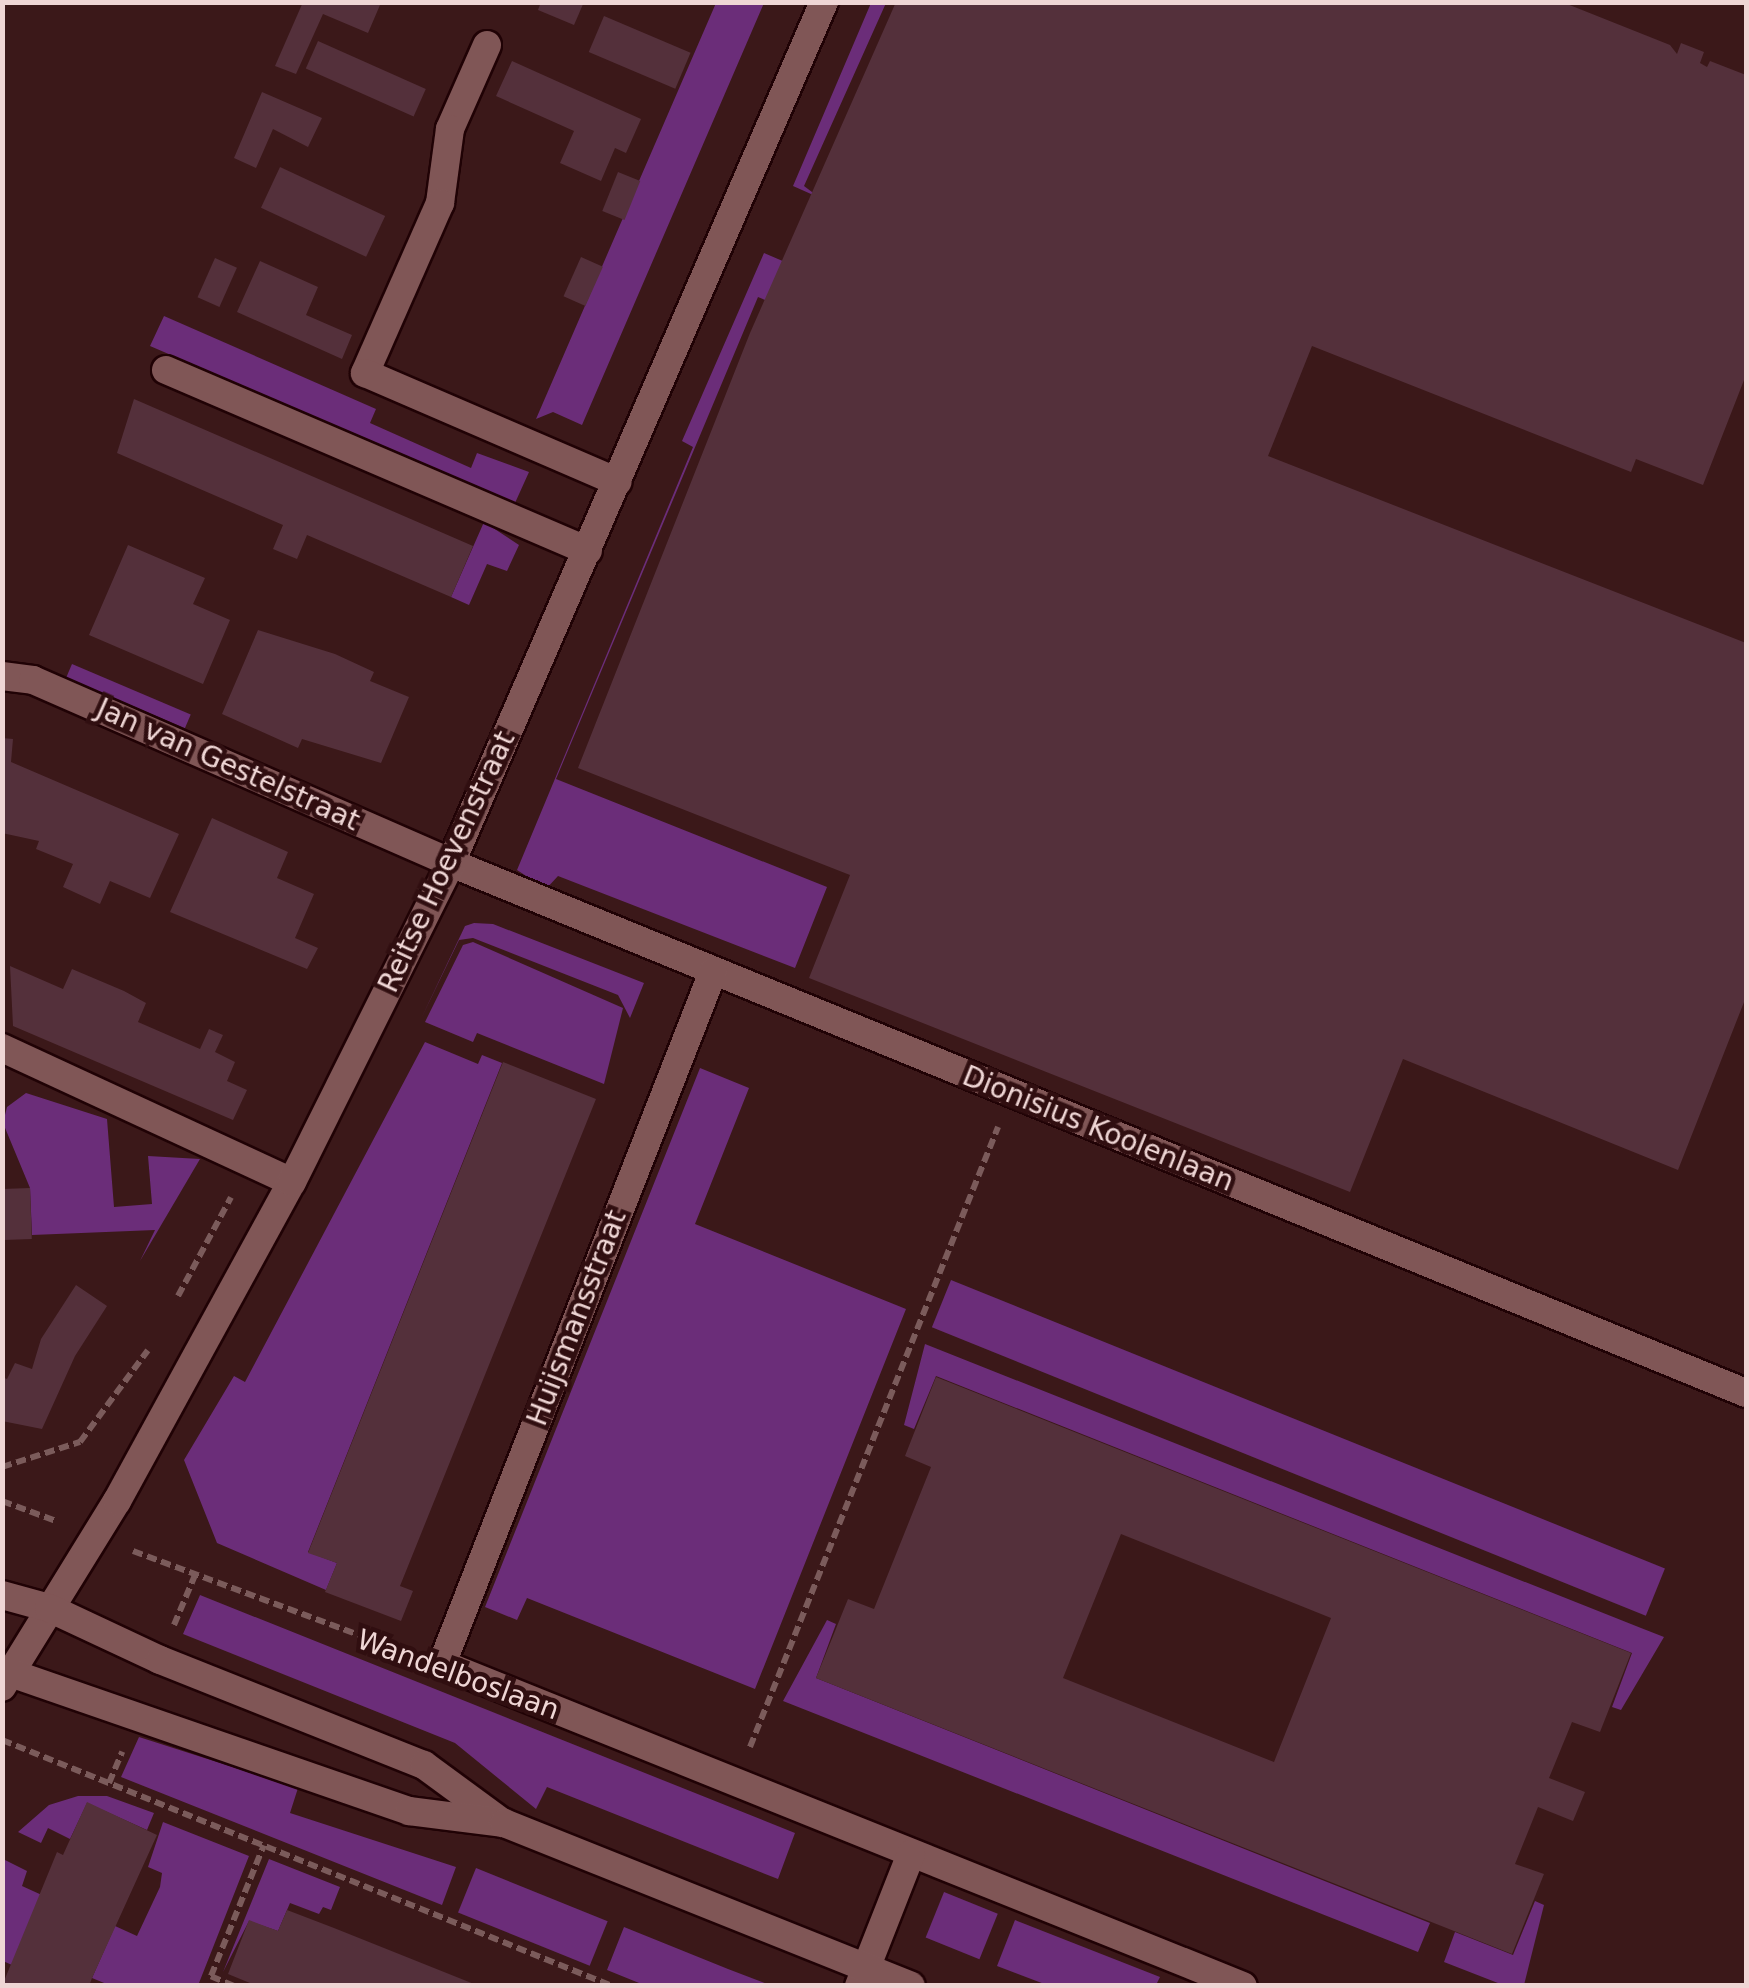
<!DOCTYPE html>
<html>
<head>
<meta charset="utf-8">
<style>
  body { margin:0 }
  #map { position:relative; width:1749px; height:1988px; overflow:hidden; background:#3b1819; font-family:"DejaVu Sans",sans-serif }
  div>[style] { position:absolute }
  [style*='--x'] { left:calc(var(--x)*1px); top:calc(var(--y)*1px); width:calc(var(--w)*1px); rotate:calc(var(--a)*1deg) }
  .green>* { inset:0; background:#6b2d79; transform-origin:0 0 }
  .building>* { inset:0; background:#54303b; transform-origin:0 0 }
  .path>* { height:6px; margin-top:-3px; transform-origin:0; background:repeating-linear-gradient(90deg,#7b5b5b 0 10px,transparent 0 15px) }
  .roads { filter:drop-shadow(2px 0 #200205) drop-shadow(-2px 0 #200205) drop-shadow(0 2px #200205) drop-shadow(0 -2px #200205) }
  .service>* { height:28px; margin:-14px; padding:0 14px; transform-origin:14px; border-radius:14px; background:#805656 }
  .minor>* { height:28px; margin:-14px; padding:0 14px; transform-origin:14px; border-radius:14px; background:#805656 }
  .tertiary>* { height:28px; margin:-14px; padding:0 14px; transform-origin:14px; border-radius:14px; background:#805656 }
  span { translate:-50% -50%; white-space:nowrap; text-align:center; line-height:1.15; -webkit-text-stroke:9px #300e10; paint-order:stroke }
  .street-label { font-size:28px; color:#efd6d5 }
  .frame { position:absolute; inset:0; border:5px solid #efd6d5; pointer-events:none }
</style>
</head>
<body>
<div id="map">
  <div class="green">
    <i style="clip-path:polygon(716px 3px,764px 3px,582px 425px,553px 412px,536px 419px)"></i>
    <i style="clip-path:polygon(871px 3px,886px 3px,804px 186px,820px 198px,793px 186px)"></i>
    <i style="clip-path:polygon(764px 253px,792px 265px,775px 304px,758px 297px,556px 779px,827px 887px,795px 968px,558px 876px,546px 889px,517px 870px,693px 447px,682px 441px)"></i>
    <i style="clip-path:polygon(164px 316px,376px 409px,370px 423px,471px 468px,477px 453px,529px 472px,515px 503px,150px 346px)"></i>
    <i style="clip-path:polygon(484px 522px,519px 545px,507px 571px,487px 564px,469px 605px,451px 597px)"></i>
    <i style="left:72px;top:664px;width:129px;height:15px;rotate:23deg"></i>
    <i style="clip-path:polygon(474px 923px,493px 924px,644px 983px,630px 1018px,618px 995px,473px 938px,459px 940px,420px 1021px,465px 926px)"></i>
    <i style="clip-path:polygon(473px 942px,623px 1008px,604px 1084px,477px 1033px,473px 1042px,425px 1022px,463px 945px)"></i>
    <i style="clip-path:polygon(425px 1042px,478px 1064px,482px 1055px,502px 1063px,308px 1552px,337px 1563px,326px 1590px,217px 1543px,184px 1460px,234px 1376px,245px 1382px)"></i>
    <i style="clip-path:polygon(700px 1068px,749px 1088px,695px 1224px,906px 1309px,755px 1689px,527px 1598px,517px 1620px,485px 1607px)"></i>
    <i style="clip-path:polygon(26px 1093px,107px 1119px,114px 1207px,152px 1204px,148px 1156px,200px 1159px,140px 1261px,155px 1230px,32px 1235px,30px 1188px,3px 1123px,7px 1107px)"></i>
    <i style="left:951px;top:1280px;width:770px;height:51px;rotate:22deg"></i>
    <i style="clip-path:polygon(925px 1344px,1641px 1628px,1664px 1637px,1621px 1710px,1612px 1707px,1632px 1653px,936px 1376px,914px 1429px,904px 1425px)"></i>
    <i style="clip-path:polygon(200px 1595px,795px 1833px,778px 1879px,547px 1787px,536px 1809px,455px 1743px,183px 1634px)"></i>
    <i style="clip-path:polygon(827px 1620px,836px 1624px,816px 1678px,1430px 1923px,1418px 1952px,783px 1701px)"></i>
    <i style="clip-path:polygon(139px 1737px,298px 1788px,290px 1813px,456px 1867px,442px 1905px,121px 1777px)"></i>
    <i style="clip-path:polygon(78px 1796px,107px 1796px,154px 1813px,147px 1830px,87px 1803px,70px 1839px,48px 1828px,41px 1843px,18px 1832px,49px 1805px)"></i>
    <i style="clip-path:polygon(163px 1822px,249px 1856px,199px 1983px,204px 1985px,109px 1985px,92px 1978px,115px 1926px,137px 1936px,160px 1887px,162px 1873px,148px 1867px)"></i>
    <i style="clip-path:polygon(3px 1859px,27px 1871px,22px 1886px,44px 1896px,12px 1965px,3px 1961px)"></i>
    <i style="clip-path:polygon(269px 1859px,340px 1887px,331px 1910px,323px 1907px,319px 1914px,290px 1903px,278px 1931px,249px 1921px,223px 1972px)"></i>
    <i style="left:476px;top:1868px;width:142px;height:48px;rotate:22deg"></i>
    <i style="left:944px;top:1892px;width:58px;height:49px;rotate:22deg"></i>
    <i style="clip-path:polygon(1535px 1901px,1544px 1905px,1524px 1985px,1503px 1985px,1444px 1962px,1455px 1932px,1513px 1955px)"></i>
    <i style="clip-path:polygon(1015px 1920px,1160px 1977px,1156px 1985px,1047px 1985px,997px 1966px)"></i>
    <i style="clip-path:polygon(624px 1927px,728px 1969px,770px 1985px,644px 1985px,607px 1970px)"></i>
  </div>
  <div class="building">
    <i style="clip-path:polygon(303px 2px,375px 2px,380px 5px,368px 33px,323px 14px,296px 74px,275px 66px)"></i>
    <i style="clip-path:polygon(541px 2px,584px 2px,574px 25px,538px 10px)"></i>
    <i style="clip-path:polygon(896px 2px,1562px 2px,1670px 45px,1677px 54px,1681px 43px,1704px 52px,1700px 63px,1707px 67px,1710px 61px,1746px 75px,1746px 375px,1703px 485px,1636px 459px,1631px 472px,1312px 346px,1268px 456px,1746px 643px,1746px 997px,1678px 1170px,1403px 1059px,1350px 1192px,809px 978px,850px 875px,578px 768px,750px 333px)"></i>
    <i style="left:604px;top:16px;width:94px;height:39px;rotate:23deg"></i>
    <i style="left:318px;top:41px;width:118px;height:30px;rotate:24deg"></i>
    <i style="clip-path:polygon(512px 61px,641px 119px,626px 153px,615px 148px,601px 181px,560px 163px,574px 131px,496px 96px)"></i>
    <i style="clip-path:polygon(262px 92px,322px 118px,308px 147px,273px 129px,256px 168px,234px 158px)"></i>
    <i style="left:280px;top:167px;width:116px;height:45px;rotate:25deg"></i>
    <i style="left:618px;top:172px;width:24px;height:42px;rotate:22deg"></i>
    <i style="left:581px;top:257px;width:24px;height:43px;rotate:24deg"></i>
    <i style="left:215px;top:258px;width:24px;height:43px;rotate:24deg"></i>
    <i style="clip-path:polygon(260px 261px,318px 287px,306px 315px,352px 335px,342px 359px,237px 312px)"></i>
    <i style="clip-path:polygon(134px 399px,473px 546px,451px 597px,307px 535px,297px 559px,273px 549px,283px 525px,117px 453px)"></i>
    <i style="clip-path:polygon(128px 545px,205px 578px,193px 604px,230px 620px,203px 684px,89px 635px)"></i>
    <i style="clip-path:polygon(258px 630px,335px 654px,374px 672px,370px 681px,409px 697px,381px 763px,302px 739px,298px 748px,222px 714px)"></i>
    <i style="clip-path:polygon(2px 738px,13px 739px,11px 762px,179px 834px,150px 898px,110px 881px,100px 904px,63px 887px,73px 864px,36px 849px,39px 841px,2px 833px)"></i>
    <i style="clip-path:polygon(212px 818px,288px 852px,277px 878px,314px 894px,295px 938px,318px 948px,307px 969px,170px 912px)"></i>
    <i style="clip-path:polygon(10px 966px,63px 989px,72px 969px,124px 991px,146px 1003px,138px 1022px,200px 1049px,209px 1029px,223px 1035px,215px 1052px,235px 1062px,227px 1081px,247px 1090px,233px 1120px,13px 1026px)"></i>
    <i style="clip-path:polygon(503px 1062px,596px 1099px,400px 1586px,413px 1591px,401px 1621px,325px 1592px,337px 1563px,308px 1553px)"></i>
    <i style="left:30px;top:1188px;width:51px;height:28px;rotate:88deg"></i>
    <i style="clip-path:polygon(76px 1285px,107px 1306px,75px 1356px,42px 1429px,2px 1421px,2px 1377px,7px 1379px,15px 1363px,32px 1369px,41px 1339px)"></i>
    <i style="clip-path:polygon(evenodd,936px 1377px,1631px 1653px,1600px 1732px,1572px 1722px,1549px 1778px,1585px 1792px,1573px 1821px,1538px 1807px,1515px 1864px,1544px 1874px,1512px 1954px,816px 1678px,848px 1599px,874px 1609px,931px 1467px,905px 1456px,936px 1377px,1121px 1534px,1331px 1618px,1274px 1762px,1063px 1678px,1121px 1534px)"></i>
    <i style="clip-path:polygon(87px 1802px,157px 1835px,92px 1978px,89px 1986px,2px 1986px,57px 1852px,63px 1855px)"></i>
    <i style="clip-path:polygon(287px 1910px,334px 1928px,479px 1986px,257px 1986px,228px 1974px,249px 1920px,278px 1931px)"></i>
  </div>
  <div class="path">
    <i style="--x:178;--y:1296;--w:112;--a:-61.8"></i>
    <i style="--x:2;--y:1467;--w:82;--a:-17.8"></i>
    <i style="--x:80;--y:1442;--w:114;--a:-53.5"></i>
    <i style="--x:2;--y:1501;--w:58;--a:20.3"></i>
    <i style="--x:133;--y:1551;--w:292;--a:20.4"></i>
    <i style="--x:174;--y:1625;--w:54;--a:-67.2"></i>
    <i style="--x:2;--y:1740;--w:658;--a:21.96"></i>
    <i style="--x:750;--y:1747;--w:668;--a:-68.2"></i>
    <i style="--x:109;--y:1783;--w:34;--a:-67"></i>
    <i style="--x:234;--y:1986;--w:25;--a:-157"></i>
    <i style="--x:211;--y:1976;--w:141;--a:-68"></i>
  </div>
  <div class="roads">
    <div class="service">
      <i style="--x:487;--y:45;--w:92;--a:113.8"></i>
      <i style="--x:450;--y:129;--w:75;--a:97.7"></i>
      <i style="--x:440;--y:203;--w:186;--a:113.8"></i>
      <i style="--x:365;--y:373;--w:275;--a:23.3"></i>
      <i style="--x:166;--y:370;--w:459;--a:23.2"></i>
      <i style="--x:2;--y:1048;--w:319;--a:24.8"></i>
    </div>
    <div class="minor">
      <i style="--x:2;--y:676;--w:31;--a:7"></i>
      <i style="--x:33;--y:680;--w:456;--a:23.6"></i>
      <i style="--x:451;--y:863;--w:1399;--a:22.26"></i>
      <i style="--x:713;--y:972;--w:743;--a:111.39"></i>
      <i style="--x:442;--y:1664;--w:863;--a:21.9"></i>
      <i style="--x:2;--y:1687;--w:219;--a:-58.3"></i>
      <i style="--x:117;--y:1501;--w:364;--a:-61.3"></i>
      <i style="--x:292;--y:1182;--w:356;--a:-63.5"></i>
      <i style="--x:451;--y:863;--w:938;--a:-66.58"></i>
      <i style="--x:859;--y:1986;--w:142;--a:-68.5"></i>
    </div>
    <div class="tertiary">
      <i style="--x:2;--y:1595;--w:49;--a:15.5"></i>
      <i style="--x:49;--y:1608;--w:123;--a:25.1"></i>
      <i style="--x:160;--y:1660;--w:284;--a:21.7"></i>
      <i style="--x:424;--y:1765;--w:98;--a:36.3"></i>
      <i style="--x:2;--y:1670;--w:431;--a:19.1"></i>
      <i style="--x:409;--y:1811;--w:96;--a:7.2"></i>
      <i style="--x:504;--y:1823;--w:438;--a:21.8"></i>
    </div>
  </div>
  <div class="street-label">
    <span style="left:228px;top:765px;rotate:24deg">Jan van Gestelstraat</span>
    <span style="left:447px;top:862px;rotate:-65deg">Reitse Hoevenstraat</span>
    <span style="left:1098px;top:1129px;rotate:22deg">Dionisius Koolenlaan</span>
    <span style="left:577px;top:1318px;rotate:-69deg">Huijsmansstraat</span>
    <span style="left:458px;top:1675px;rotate:20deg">Wandelboslaan</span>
  </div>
  <div class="frame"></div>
</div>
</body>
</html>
